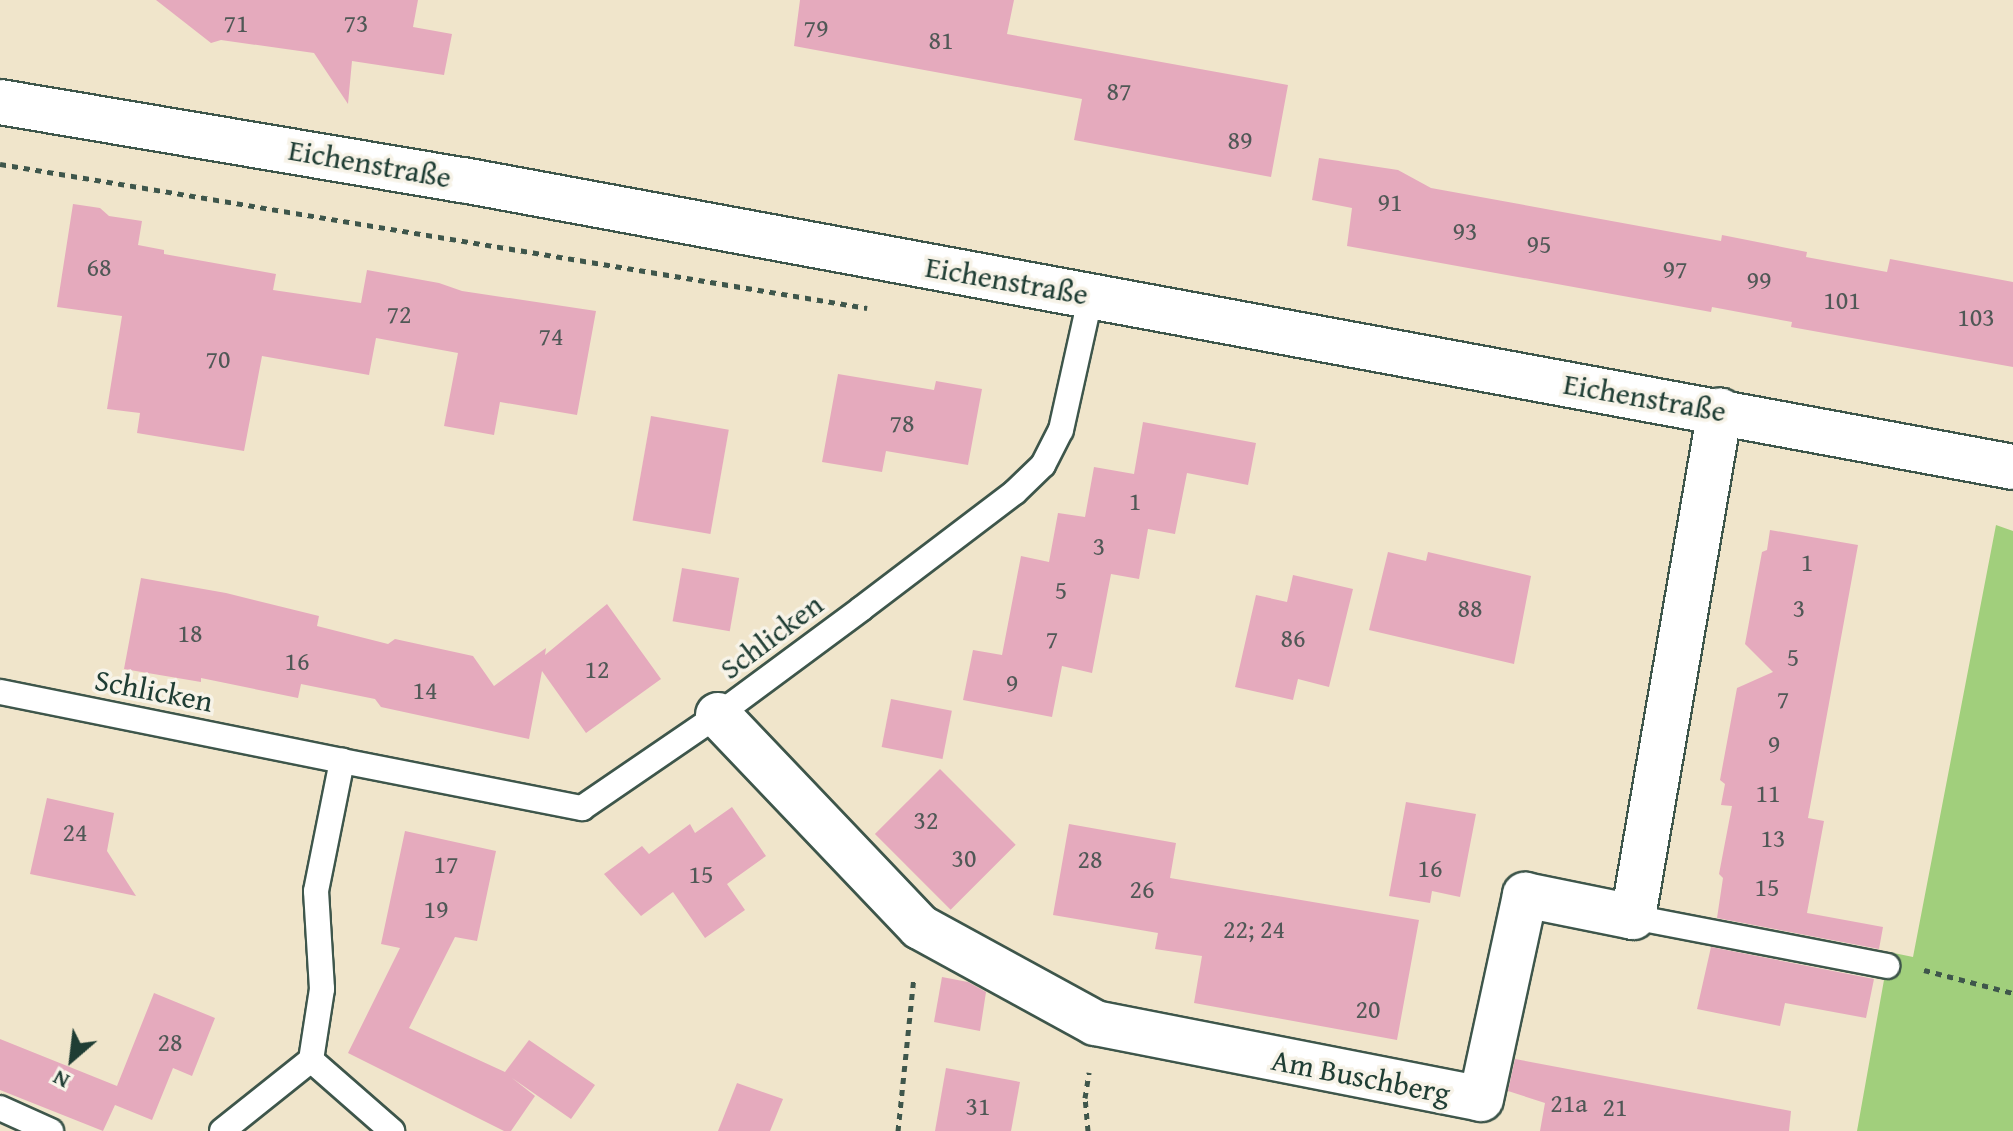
<!DOCTYPE html>
<html>
<head>
<meta charset="utf-8">
<style>
  body { margin:0 }
  #map { position:relative; width:2013px; height:1131px; overflow:hidden; background:#f0e5cb; font-family:"Gentium Book Plus",serif }
  div>[style] { position:absolute }
  [style*='--x'] { left:calc(var(--x)*1px); top:calc(var(--y)*1px); width:calc(var(--w)*1px); rotate:calc(var(--a)*1deg) }
  .green>* { inset:0; background:#a1cf7c }
  .building>* { inset:0; background:#e5aabd; transform-origin:0 0 }
  .path>* { height:5px; margin-top:-2.5px; transform-origin:0; background:repeating-linear-gradient(90deg,#3e564b 0 6px,transparent 0 12px) }
  .roads { filter:drop-shadow(2px 0 #3e564b) drop-shadow(-2px 0 #3e564b) drop-shadow(0 2px #3e564b) drop-shadow(0 -2px #3e564b) }
  .service>* { height:24px; margin:-12px; padding:0 12px; transform-origin:12px; border-radius:12px; background:#fff }
  .minor>* { height:44px; margin:-22px; padding:0 22px; transform-origin:22px; border-radius:22px; background:#fff }
  span { translate:-50% -50%; white-space:nowrap; text-align:center; line-height:1.15; -webkit-text-stroke:7px #f7f3e8; paint-order:stroke }
  .number-label { font-size:26px; color:#505856 }
  .number-label span { -webkit-text-stroke-width:0 }
  .street-label { font-size:30px; color:#1f3d34 }
  .north { position:absolute; left:32px; top:1019px; width:80px; height:80px; -webkit-text-stroke:6px #f7f3e8; paint-order:stroke; rotate:208deg; font-size:22px; font-weight:700; line-height:32px; text-align:center; color:#1f3d34 }
  .north::after { content:''; display:block; margin:auto; width:28px; height:36px; background:#1f3d34; clip-path:polygon(50% 0,100% 100%,50% 72%,0 100%) }
</style>
</head>
<body>
<div id="map">
  <div class="green">
    <i style="clip-path:polygon(1996px 525px,2013px 531px,2013px 1131px,1857px 1131px,1889px 952px,1913px 957px)"></i>
  </div>
  <div class="building">
    <i style="clip-path:polygon(156px 0,418px 0,413px 27px,452px 34px,444px 75px,352px 61px,348px 104px,314px 53px,221px 40px,211px 43px)"></i>
    <i style="clip-path:polygon(800px 0,1014px 0,1007px 34px,1288px 85px,1271px 177px,1074px 140px,1082px 99px,794px 46px)"></i>
    <i style="clip-path:polygon(1319px 158px,1398px 170px,1431px 188px,1721px 241px,1722px 235px,1807px 252px,1806px 257px,1887px 272px,1890px 259px,2013px 282px,2013px 367px,1791px 327px,1792px 322px,1712px 307px,1711px 312px,1347px 246px,1352px 208px,1312px 200px)"></i>
    <i style="clip-path:polygon(73px 204px,100px 208px,109px 216px,142px 221px,138px 245px,164px 250px,164px 254px,276px 274px,273px 290px,361px 303px,367px 270px,439px 283px,462px 291px,596px 311px,577px 415px,500px 402px,494px 435px,444px 426px,458px 353px,376px 338px,369px 375px,262px 356px,244px 451px,137px 433px,140px 413px,107px 409px,122px 316px,57px 307px)"></i>
    <i style="clip-path:polygon(838px 374px,934px 390px,936px 381px,982px 389px,968px 465px,886px 451px,882px 472px,822px 462px)"></i>
    <i style="left:651px;top:416px;width:79px;height:106px;rotate:10deg"></i>
    <i style="clip-path:polygon(1143px 422px,1256px 443px,1248px 485px,1187px 473px,1175px 534px,1148px 529px,1139px 579px,1111px 574px,1092px 673px,1062px 666px,1052px 717px,963px 700px,973px 650px,1002px 655px,1021px 556px,1049px 562px,1058px 513px,1085px 517px,1094px 467px,1134px 474px)"></i>
    <i style="clip-path:polygon(1770px 530px,1858px 545px,1808px 818px,1824px 821px,1807px 913px,1883px 927px,1879px 949px,1717px 918px,1723px 878px,1719px 874px,1732px 806px,1721px 805px,1725px 784px,1720px 780px,1737px 688px,1773px 672px,1745px 644px,1762px 552px,1767px 550px)"></i>
    <i style="clip-path:polygon(1388px 552px,1426px 561px,1428px 552px,1531px 576px,1514px 664px,1369px 630px)"></i>
    <i style="left:682px;top:568px;width:58px;height:54px;rotate:10deg"></i>
    <i style="clip-path:polygon(1293px 575px,1353px 589px,1329px 687px,1298px 679px,1293px 700px,1235px 687px,1256px 595px,1287px 602px)"></i>
    <i style="clip-path:polygon(141px 578px,226px 593px,319px 616px,317px 626px,388px 644px,395px 639px,473px 656px,494px 686px,546px 648px,545px 655px,607px 604px,661px 679px,586px 733px,542px 671px,529px 739px,381px 707px,375px 699px,301px 684px,298px 698px,201px 678px,201px 682px,124px 669px)"></i>
    <i style="left:891px;top:699px;width:62px;height:49px;rotate:11deg"></i>
    <i style="left:940px;top:769px;width:107px;height:92px;rotate:45deg"></i>
    <i style="clip-path:polygon(47px 798px,114px 813px,107px 851px,136px 896px,30px 874px)"></i>
    <i style="clip-path:polygon(1406px 802px,1476px 814px,1460px 897px,1432px 891px,1430px 903px,1389px 896px)"></i>
    <i style="clip-path:polygon(732px 807px,766px 856px,727px 884px,745px 910px,705px 938px,673px 892px,641px 916px,604px 874px,642px 846px,649px 854px,690px 824px,695px 833px)"></i>
    <i style="clip-path:polygon(1069px 824px,1176px 843px,1170px 878px,1419px 920px,1397px 1040px,1194px 1003px,1202px 956px,1155px 949px,1158px 933px,1053px 915px)"></i>
    <i style="clip-path:polygon(405px 831px,496px 851px,477px 941px,455px 937px,409px 1028px,505px 1072px,529px 1040px,595px 1085px,571px 1119px,512px 1078px,535px 1096px,511px 1131px,504px 1131px,348px 1053px,400px 948px,381px 944px)"></i>
    <i style="clip-path:polygon(1711px 947px,1874px 979px,1866px 1018px,1785px 1003px,1780px 1026px,1697px 1009px)"></i>
    <i style="clip-path:polygon(942px 977px,968px 982px,986px 992px,980px 1031px,934px 1022px)"></i>
    <i style="clip-path:polygon(154px 993px,215px 1018px,192px 1076px,173px 1068px,152px 1120px,115px 1105px,103px 1131px,0 1090px,0 1039px,117px 1086px)"></i>
    <i style="clip-path:polygon(1515px 1059px,1791px 1111px,1789px 1131px,1540px 1131px,1545px 1103px,1508px 1091px)"></i>
    <i style="clip-path:polygon(946px 1068px,1020px 1082px,1011px 1131px,935px 1131px)"></i>
    <i style="clip-path:polygon(737px 1083px,783px 1099px,770px 1131px,718px 1131px)"></i>
  </div>
  <div class="path">
    <i style="--x:0;--y:164;--w:879;--a:9.43"></i>
    <i style="--x:1924;--y:970;--w:92;--a:14.5"></i>
    <i style="--x:898;--y:1131;--w:155;--a:-84.1"></i>
    <i style="--x:1088;--y:1131;--w:33;--a:-95"></i>
    <i style="--x:1085;--y:1098;--w:26;--a:-81"></i>
  </div>
  <div class="roads">
    <div class="service">
      <i style="--x:0;--y:692;--w:349;--a:11.4"></i>
      <i style="--x:1633;--y:917;--w:259;--a:10.9"></i>
      <i style="--x:311;--y:1060;--w:108;--a:41.2"></i>
      <i style="--x:0;--y:1108;--w:56;--a:24.3"></i>
      <i style="--x:222;--y:1131;--w:114;--a:-38.6"></i>
      <i style="--x:311;--y:1060;--w:72;--a:-81.2"></i>
      <i style="--x:322;--y:989;--w:98;--a:-93.5"></i>
      <i style="--x:316;--y:891;--w:133;--a:-78.7"></i>
      <i style="--x:342;--y:761;--w:245;--a:11.1"></i>
      <i style="--x:582;--y:808;--w:165;--a:-34.4"></i>
      <i style="--x:718;--y:715;--w:178;--a:-36.5"></i>
      <i style="--x:861;--y:609;--w:193;--a:-37.2"></i>
      <i style="--x:1015;--y:492;--w:39;--a:-44"></i>
      <i style="--x:1043;--y:465;--w:39;--a:-63"></i>
      <i style="--x:1061;--y:430;--w:138;--a:-77.5"></i>
    </div>
    <div class="minor">
      <i style="--x:0;--y:102;--w:470;--a:9.6"></i>
      <i style="--x:463;--y:180;--w:1576;--a:10.49"></i>
      <i style="--x:718;--y:715;--w:293;--a:46.4"></i>
      <i style="--x:920;--y:927;--w:200;--a:28.7"></i>
      <i style="--x:1095;--y:1023;--w:393;--a:11.1"></i>
      <i style="--x:1481;--y:1099;--w:209;--a:-77.8"></i>
      <i style="--x:1525;--y:895;--w:110;--a:11.5"></i>
      <i style="--x:1633;--y:917;--w:514;--a:-80.26"></i>
    </div>
  </div>
  <div class="number-label">
    <span style="left:236px;top:23px">71</span>
    <span style="left:356px;top:23px">73</span>
    <span style="left:816px;top:28px">79</span>
    <span style="left:941px;top:40px">81</span>
    <span style="left:1119px;top:91px">87</span>
    <span style="left:1240px;top:140px">89</span>
    <span style="left:1390px;top:202px">91</span>
    <span style="left:1465px;top:231px">93</span>
    <span style="left:1539px;top:244px">95</span>
    <span style="left:99px;top:267px">68</span>
    <span style="left:1675px;top:269px">97</span>
    <span style="left:1759px;top:280px">99</span>
    <span style="left:1842px;top:300px">101</span>
    <span style="left:399px;top:314px">72</span>
    <span style="left:1976px;top:317px">103</span>
    <span style="left:551px;top:336px">74</span>
    <span style="left:218px;top:359px">70</span>
    <span style="left:902px;top:423px">78</span>
    <span style="left:1135px;top:501px">1</span>
    <span style="left:1099px;top:546px">3</span>
    <span style="left:1807px;top:562px">1</span>
    <span style="left:1061px;top:590px">5</span>
    <span style="left:1470px;top:608px">88</span>
    <span style="left:1799px;top:608px">3</span>
    <span style="left:190px;top:633px">18</span>
    <span style="left:1293px;top:638px">86</span>
    <span style="left:1052px;top:639px">7</span>
    <span style="left:1793px;top:657px">5</span>
    <span style="left:297px;top:661px">16</span>
    <span style="left:597px;top:669px">12</span>
    <span style="left:1012px;top:683px">9</span>
    <span style="left:425px;top:690px">14</span>
    <span style="left:1783px;top:699px">7</span>
    <span style="left:1774px;top:744px">9</span>
    <span style="left:1768px;top:793px">11</span>
    <span style="left:926px;top:820px">32</span>
    <span style="left:75px;top:832px">24</span>
    <span style="left:1773px;top:838px">13</span>
    <span style="left:964px;top:858px">30</span>
    <span style="left:1090px;top:859px">28</span>
    <span style="left:446px;top:864px">17</span>
    <span style="left:1430px;top:868px">16</span>
    <span style="left:701px;top:874px">15</span>
    <span style="left:1767px;top:887px">15</span>
    <span style="left:1142px;top:889px">26</span>
    <span style="left:436px;top:909px">19</span>
    <span style="left:1254px;top:929px">22; 24</span>
    <span style="left:1368px;top:1009px">20</span>
    <span style="left:170px;top:1042px">28</span>
    <span style="left:1569px;top:1103px">21a</span>
    <span style="left:978px;top:1106px">31</span>
    <span style="left:1615px;top:1107px">21</span>
  </div>
  <div class="street-label">
    <span style="left:370px;top:163px;rotate:10deg">Eichenstraße</span>
    <span style="left:1007px;top:280px;rotate:10deg">Eichenstraße</span>
    <span style="left:1645px;top:397px;rotate:10deg">Eichenstraße</span>
    <span style="left:771px;top:636px;rotate:-37deg">Schlicken</span>
    <span style="left:154px;top:690px;rotate:11deg">Schlicken</span>
    <span style="left:1361px;top:1076px;rotate:11deg">Am Buschberg</span>
  </div>
  <div class="north">N</div>
</div>
</body>
</html>
